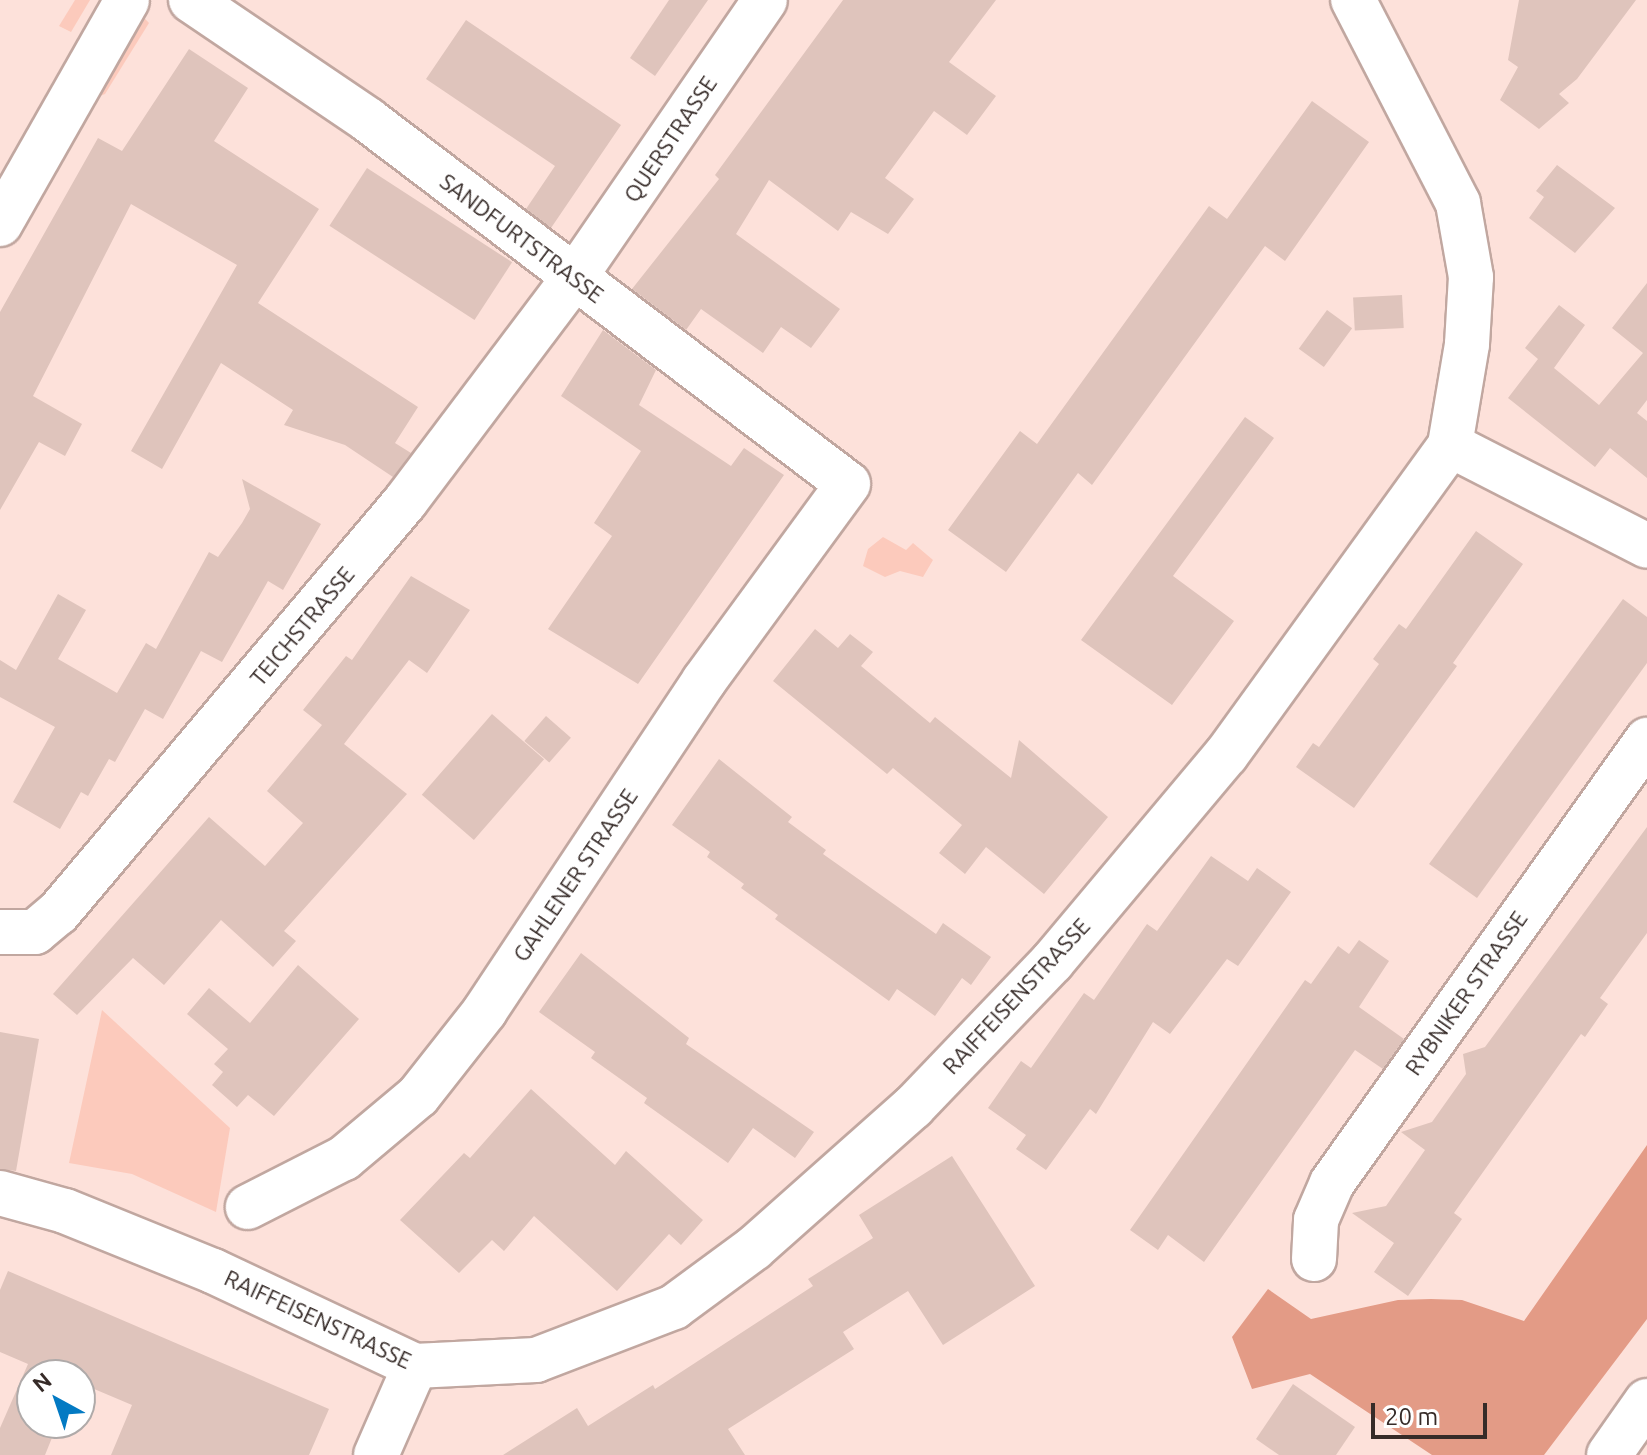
<!DOCTYPE html>
<html>
<head>
<meta charset="utf-8">
<style>
  body { margin:0 }
  #map { position:relative; width:1647px; height:1455px; overflow:hidden; background:#fde1da; font-family:Ubuntu,sans-serif }
  div>[style] { position:absolute }
  [style*='--x'] { left:calc(var(--x)*1px); top:calc(var(--y)*1px); width:calc(var(--w)*1px); rotate:calc(var(--a)*1deg) }
  .green>* { inset:0; background:#fccabc }
  .forest>* { inset:0; background:#e39b86 }
  .building>* { inset:0; background:#dfc4bc; transform-origin:0 0 }
  .roads { filter:drop-shadow(2px 0 #c1a7a0) drop-shadow(-2px 0 #c1a7a0) drop-shadow(0 2px #c1a7a0) drop-shadow(0 -2px #c1a7a0) }
  .minor>* { height:44px; margin:-22px; padding:0 22px; transform-origin:22px; border-radius:22px; background:#fff }
  .major>* { height:44px; margin:-22px; padding:0 22px; transform-origin:22px; border-radius:22px; background:#fff }
  span { translate:-50% -50%; white-space:nowrap; text-align:center; line-height:1.15; -webkit-text-stroke:6px #fff; paint-order:stroke }
  .street-label { font-size:22px; color:#362b28 }
  .north { position:absolute; left:16px; top:1359px; width:80px; height:80px; box-sizing:border-box; background:#fff; border:2px solid #afaaa9; border-radius:50%; rotate:320deg; font-size:22px; font-weight:700; line-height:32px; text-align:center; color:#362b28 }
  .north::after { content:''; display:block; margin:auto; width:28px; height:36px; background:#037ac3; clip-path:polygon(50% 0,100% 100%,50% 72%,0 100%) }
  .scale { position:absolute; left:1371px; top:1403px; width:116px; height:36px; box-sizing:border-box; border:4px solid #362b28; border-top:0; padding-left:10px; font-size:24px; line-height:28px; white-space:nowrap; color:#362b28; -webkit-text-stroke:6px #fff; paint-order:stroke }
</style>
</head>
<body>
<div id="map">
  <div class="green">
    <i style="clip-path:polygon(75px 0,90px 0,71px 32px,59px 26px)"></i>
    <i style="clip-path:polygon(130px 3px,149px 23px,105px 94px,82px 103px)"></i>
    <i style="clip-path:polygon(883px 537px,906px 550px,913px 543px,933px 560px,923px 577px,900px 571px,885px 577px,863px 566px,868px 549px)"></i>
    <i style="clip-path:polygon(102px 1010px,230px 1128px,216px 1212px,132px 1174px,69px 1163px)"></i>
  </div>
  <div class="forest">
    <i style="clip-path:polygon(1647px 1145px,1647px 1319px,1544px 1455px,1432px 1455px,1310px 1374px,1252px 1389px,1232px 1337px,1268px 1289px,1311px 1319px,1398px 1300px,1431px 1299px,1462px 1300px,1524px 1321px)"></i>
  </div>
  <div class="building">
    <i style="clip-path:polygon(669px 0,708px 0,655px 76px,630px 58px)"></i>
    <i style="clip-path:polygon(843px 0,996px 0,949px 62px,996px 96px,967px 135px,934px 111px,885px 178px,914px 199px,888px 234px,851px 212px,838px 231px,769px 180px,736px 234px,840px 309px,811px 348px,781px 327px,763px 353px,701px 309px,686px 330px,632px 289px,719px 179px,715px 175px)"></i>
    <i style="clip-path:polygon(1519px 0,1636px 0,1577px 79px,1559px 94px,1569px 103px,1539px 129px,1500px 100px,1518px 67px,1508px 60px)"></i>
    <i style="clip-path:polygon(466px 20px,621px 125px,551px 228px,526px 209px,555px 166px,426px 79px)"></i>
    <i style="clip-path:polygon(189px 49px,248px 88px,214px 141px,319px 209px,258px 303px,418px 407px,395px 443px,411px 453px,393px 477px,345px 445px,284px 425px,293px 410px,221px 363px,162px 469px,131px 451px,237px 265px,131px 204px,33px 396px,82px 424px,65px 456px,39px 442px,0 510px,0 312px,98px 138px,122px 151px)"></i>
    <i style="clip-path:polygon(1312px 101px,1369px 142px,1285px 261px,1265px 246px,1092px 485px,1078px 473px,1006px 572px,948px 530px,1020px 431px,1037px 444px,1209px 206px,1227px 219px)"></i>
    <i style="clip-path:polygon(1557px 165px,1615px 208px,1575px 253px,1529px 218px,1544px 197px,1536px 191px)"></i>
    <i style="left:367px;top:168px;width:173px;height:69px;rotate:33deg"></i>
    <i style="clip-path:polygon(1647px 283px,1647px 400px,1637px 413px,1647px 421px,1647px 478px,1610px 448px,1595px 467px,1508px 398px,1538px 359px,1525px 348px,1559px 305px,1585px 325px,1554px 368px,1599px 405px,1643px 353px,1612px 328px)"></i>
    <i style="left:1402px;top:295px;width:33px;height:49px;rotate:87deg"></i>
    <i style="left:1327px;top:310px;width:31px;height:48px;rotate:36deg"></i>
    <i style="clip-path:polygon(603px 330px,656px 370px,639px 405px,731px 466px,744px 448px,784px 475px,638px 684px,548px 629px,612px 536px,594px 523px,641px 451px,561px 396px)"></i>
    <i style="clip-path:polygon(1245px 417px,1274px 438px,1173px 576px,1234px 621px,1172px 705px,1081px 640px)"></i>
    <i style="clip-path:polygon(242px 479px,321px 524px,283px 590px,268px 581px,222px 662px,201px 651px,163px 719px,145px 709px,115px 762px,109px 759px,88px 796px,81px 792px,60px 829px,13px 802px,55px 727px,0 697px,0 660px,16px 670px,58px 594px,86px 610px,58px 659px,117px 693px,146px 643px,156px 649px,209px 552px,218px 557px,242px 523px,250px 509px)"></i>
    <i style="clip-path:polygon(1476px 531px,1523px 564px,1453px 663px,1457px 666px,1354px 808px,1296px 767px,1313px 743px,1319px 747px,1379px 664px,1373px 659px,1399px 624px,1406px 629px)"></i>
    <i style="clip-path:polygon(411px 576px,470px 610px,427px 673px,409px 660px,344px 744px,407px 794px,284px 931px,296px 941px,273px 967px,221px 920px,164px 985px,133px 958px,77px 1015px,53px 994px,209px 817px,265px 866px,303px 823px,267px 791px,322px 725px,303px 710px,346px 656px,352px 660px)"></i>
    <i style="clip-path:polygon(1623px 599px,1647px 617px,1647px 663px,1477px 898px,1429px 864px)"></i>
    <i style="clip-path:polygon(815px 629px,838px 648px,850px 634px,873px 652px,861px 666px,930px 723px,935px 717px,1011px 778px,1019px 740px,1108px 817px,1044px 894px,986px 847px,965px 874px,939px 853px,962px 825px,893px 768px,887px 774px,773px 681px)"></i>
    <i style="left:492px;top:714px;width:69px;height:107px;rotate:41deg"></i>
    <i style="left:546px;top:716px;width:33px;height:33px;rotate:41deg"></i>
    <i style="clip-path:polygon(719px 759px,792px 817px,788px 822px,826px 850px,823px 854px,936px 934px,943px 923px,991px 957px,971px 985px,962px 978px,935px 1016px,897px 989px,889px 1001px,775px 919px,778px 915px,741px 888px,744px 884px,707px 857px,710px 852px,672px 825px)"></i>
    <i style="clip-path:polygon(1647px 827px,1647px 933px,1600px 998px,1608px 1004px,1585px 1037px,1581px 1034px,1454px 1213px,1462px 1219px,1408px 1296px,1374px 1272px,1394px 1243px,1352px 1213px,1386px 1206px,1425px 1150px,1401px 1132px,1432px 1122px,1466px 1074px,1463px 1054px,1485px 1047px)"></i>
    <i style="clip-path:polygon(1211px 856px,1248px 881px,1257px 868px,1291px 892px,1238px 966px,1227px 959px,1170px 1034px,1153px 1022px,1096px 1114px,1090px 1109px,1046px 1170px,1016px 1149px,1026px 1135px,988px 1108px,1021px 1061px,1031px 1068px,1084px 993px,1094px 1000px,1147px 924px,1157px 931px)"></i>
    <i style="clip-path:polygon(1359px 940px,1389px 961px,1359px 1007px,1404px 1039px,1383px 1069px,1355px 1050px,1204px 1262px,1168px 1235px,1158px 1250px,1130px 1230px,1305px 980px,1311px 984px,1338px 946px,1349px 954px)"></i>
    <i style="clip-path:polygon(581px 953px,689px 1038px,686px 1044px,814px 1132px,795px 1158px,753px 1128px,728px 1163px,644px 1103px,647px 1098px,591px 1058px,595px 1052px,539px 1012px)"></i>
    <i style="clip-path:polygon(298px 965px,359px 1019px,274px 1116px,248px 1095px,237px 1107px,212px 1085px,223px 1072px,214px 1064px,228px 1049px,187px 1014px,209px 988px,250px 1023px)"></i>
    <i style="clip-path:polygon(0 1032px,39px 1039px,16px 1171px,0 1169px)"></i>
    <i style="clip-path:polygon(531px 1089px,615px 1165px,626px 1151px,703px 1220px,681px 1245px,669px 1234px,617px 1291px,534px 1216px,504px 1251px,492px 1240px,459px 1273px,400px 1220px,464px 1153px,470px 1158px)"></i>
    <i style="clip-path:polygon(952px 1156px,1035px 1286px,943px 1345px,908px 1291px,843px 1332px,854px 1349px,728px 1429px,745px 1455px,503px 1455px,577px 1408px,588px 1426px,653px 1385px,655px 1389px,813px 1286px,808px 1279px,873px 1238px,859px 1215px)"></i>
    <i style="clip-path:polygon(8px 1271px,329px 1409px,309px 1455px,111px 1455px,132px 1405px,80px 1383px,80px 1375px,32px 1375px,32px 1423px,58px 1423px,45px 1455px,0 1455px,0 1428px,28px 1364px,0 1352px,0 1290px)"></i>
    <i style="clip-path:polygon(1293px 1384px,1355px 1427px,1336px 1455px,1279px 1455px,1256px 1439px)"></i>
  </div>
  <div class="roads">
    <div class="minor">
      <i style="--x:191;--y:0;--w:214;--a:34.1"></i>
      <i style="--x:368;--y:120;--w:602;--a:37.17"></i>
      <i style="--x:848;--y:484;--w:244;--a:126.2"></i>
      <i style="--x:704;--y:681;--w:396;--a:123.6"></i>
      <i style="--x:485;--y:1011;--w:108;--a:128.2"></i>
      <i style="--x:418;--y:1096;--w:97;--a:140"></i>
      <i style="--x:344;--y:1158;--w:108;--a:153"></i>
      <i style="--x:0;--y:224;--w:257;--a:-60.4"></i>
      <i style="--x:1450;--y:445;--w:221;--a:27.1"></i>
      <i style="--x:0;--y:932;--w:35;--a:0"></i>
      <i style="--x:35;--y:932;--w:30;--a:-40"></i>
      <i style="--x:58;--y:913;--w:538;--a:-49.83"></i>
      <i style="--x:405;--y:502;--w:281;--a:-53"></i>
      <i style="--x:574;--y:278;--w:337;--a:-55.5"></i>
      <i style="--x:0;--y:1193;--w:67;--a:15.5"></i>
      <i style="--x:65;--y:1211;--w:160;--a:22.1"></i>
      <i style="--x:213;--y:1271;--w:223;--a:25.2"></i>
      <i style="--x:415;--y:1366;--w:121;--a:-2.8"></i>
      <i style="--x:536;--y:1360;--w:148;--a:-21"></i>
      <i style="--x:674;--y:1307;--w:99;--a:-36.4"></i>
      <i style="--x:754;--y:1248;--w:213;--a:-41.6"></i>
      <i style="--x:913;--y:1107;--w:201;--a:-46.2"></i>
      <i style="--x:1052;--y:962;--w:270;--a:-50"></i>
      <i style="--x:1226;--y:755;--w:382;--a:-54.1"></i>
      <i style="--x:1450;--y:445;--w:102;--a:-80.4"></i>
      <i style="--x:1467;--y:344;--w:67;--a:-86.6"></i>
      <i style="--x:1471;--y:277;--w:75;--a:-100"></i>
      <i style="--x:1458;--y:203;--w:229;--a:-117.3"></i>
      <i style="--x:1314;--y:1259;--w:39;--a:-87"></i>
      <i style="--x:1316;--y:1220;--w:40;--a:-66.6"></i>
      <i style="--x:1332;--y:1183;--w:544;--a:-54.58"></i>
      <i style="--x:376;--y:1455;--w:97;--a:-66.3"></i>
    </div>
    <div class="major">
      <i style="--x:1609;--y:1455;--w:66;--a:-54.9"></i>
    </div>
  </div>
  <div class="street-label">
    <span style="left:670px;top:139px;rotate:-56deg">QUERSTRASSE</span>
    <span style="left:522px;top:238px;rotate:37deg">SANDFURTSTRASSE</span>
    <span style="left:302px;top:626px;rotate:-50deg">TEICHSTRASSE</span>
    <span style="left:575px;top:875px;rotate:-56deg">GAHLENER STRASSE</span>
    <span style="left:1466px;top:993px;rotate:-55deg">RYBNIKER STRASSE</span>
    <span style="left:1016px;top:996px;rotate:-47deg">RAIFFEISENSTRASSE</span>
    <span style="left:318px;top:1319px;rotate:25deg">RAIFFEISENSTRASSE</span>
  </div>
  <div class="north">N</div>
  <div class="scale">20 m</div>
</div>
</body>
</html>
